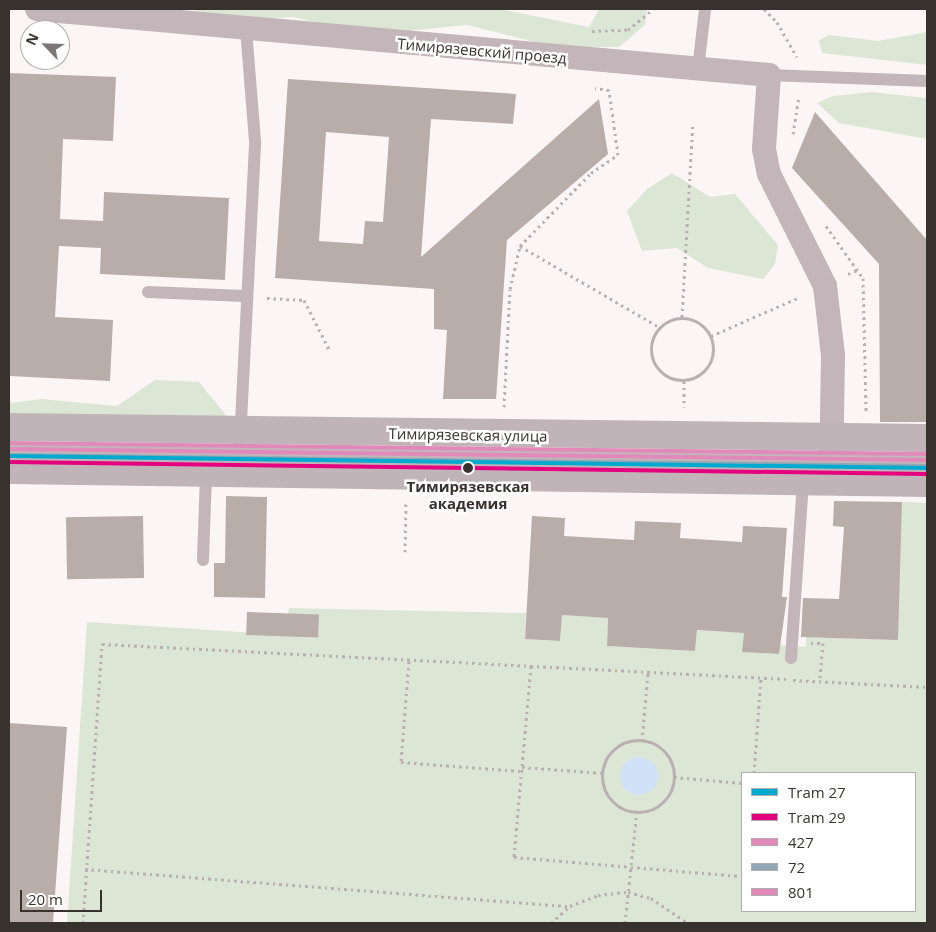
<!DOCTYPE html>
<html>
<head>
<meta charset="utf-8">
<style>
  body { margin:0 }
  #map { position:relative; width:936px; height:932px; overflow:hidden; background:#fbf6f5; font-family:"Open Sans",sans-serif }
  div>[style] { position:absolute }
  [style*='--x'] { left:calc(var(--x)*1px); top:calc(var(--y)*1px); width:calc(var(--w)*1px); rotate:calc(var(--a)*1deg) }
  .green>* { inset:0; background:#dce6d4 }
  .water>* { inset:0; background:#d1e1f8 }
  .round { border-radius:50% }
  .building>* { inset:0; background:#b8ada9; transform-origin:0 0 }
  .path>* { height:3px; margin-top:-1.5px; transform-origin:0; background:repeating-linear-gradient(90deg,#bab0b4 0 2.5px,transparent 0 6.5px) }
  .path>.ring { margin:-1.5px; padding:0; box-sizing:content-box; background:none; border:3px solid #bab0b4; border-radius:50% }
  .service>* { height:12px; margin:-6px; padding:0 6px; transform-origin:6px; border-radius:6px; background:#c3b5ba }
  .minor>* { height:24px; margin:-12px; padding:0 12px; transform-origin:12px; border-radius:12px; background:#c3b5ba }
  .secondary>* { height:28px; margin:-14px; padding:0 14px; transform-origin:14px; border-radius:14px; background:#c1b4b9 }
  .bus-1>* { height:4px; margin:-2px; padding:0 2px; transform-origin:2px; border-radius:2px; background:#e18aba }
  .bus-2>* { height:4px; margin:-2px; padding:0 2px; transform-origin:2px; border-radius:2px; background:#92a7b6 }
  .bus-3>* { height:4px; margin:-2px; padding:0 2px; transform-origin:2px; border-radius:2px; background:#e18aba }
  .tram-1>* { height:4px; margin:-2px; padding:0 2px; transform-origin:2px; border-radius:2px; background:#00a9ce }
  .tram-2>* { height:4px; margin:-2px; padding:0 2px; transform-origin:2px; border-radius:2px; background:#e5007d }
  .dots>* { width:14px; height:14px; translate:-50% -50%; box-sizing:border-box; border:2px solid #fff; border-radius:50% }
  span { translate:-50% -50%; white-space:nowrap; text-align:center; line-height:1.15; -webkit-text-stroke:5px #fff; paint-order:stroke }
  .street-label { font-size:15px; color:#38322f }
  .stop-label { font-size:15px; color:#38322f; font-weight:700 }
  .frame { position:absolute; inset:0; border:10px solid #38322f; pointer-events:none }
  .legend { position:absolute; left:741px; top:772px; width:175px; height:140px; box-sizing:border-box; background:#fff; border:1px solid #afadac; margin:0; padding:6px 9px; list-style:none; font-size:15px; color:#38322f }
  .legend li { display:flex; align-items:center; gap:10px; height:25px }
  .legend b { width:25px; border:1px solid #afadac }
  .north { position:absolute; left:20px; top:20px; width:50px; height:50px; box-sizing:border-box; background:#fff; border:1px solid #afadac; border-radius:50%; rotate:294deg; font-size:14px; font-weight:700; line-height:20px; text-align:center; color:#38322f }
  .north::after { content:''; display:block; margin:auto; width:18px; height:22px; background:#7c7774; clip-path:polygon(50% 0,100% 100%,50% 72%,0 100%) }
  .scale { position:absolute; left:20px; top:890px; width:82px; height:22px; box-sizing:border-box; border:2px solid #38322f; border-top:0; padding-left:6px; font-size:15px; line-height:18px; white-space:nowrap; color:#38322f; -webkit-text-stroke:4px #fff; paint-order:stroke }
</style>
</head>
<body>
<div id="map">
  <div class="green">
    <i style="clip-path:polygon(188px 9px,499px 9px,589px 27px,599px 9px,647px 9px,645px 25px,619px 47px,555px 47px,467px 25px,395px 32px,343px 29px,293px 17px,244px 20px)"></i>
    <i style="clip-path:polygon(927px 32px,927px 65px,822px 53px,819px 40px,829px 35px,878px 41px)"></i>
    <i style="clip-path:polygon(872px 92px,927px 98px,927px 139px,839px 123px,817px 103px,833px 96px)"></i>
    <i style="clip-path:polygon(672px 173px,710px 197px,735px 194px,778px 245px,775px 264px,763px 279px,708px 268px,677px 248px,642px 251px,627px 211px,647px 189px)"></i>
    <i style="clip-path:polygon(155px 380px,199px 382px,229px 419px,9px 423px,9px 403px,42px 399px,117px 406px)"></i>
    <i style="clip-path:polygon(evenodd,902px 502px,927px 503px,927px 923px,67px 923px,87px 622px,317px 637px,319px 615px,288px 614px,289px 608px,526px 613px,525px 639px,560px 641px,562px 615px,608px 618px,607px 646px,695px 651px,697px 630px,744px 633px,743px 652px,778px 654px,779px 645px,806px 647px,806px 637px,897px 640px,902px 502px,742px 773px,915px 773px,915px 911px,742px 911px,742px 773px)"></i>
  </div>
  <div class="water">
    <i class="round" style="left:620px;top:757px;width:38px;height:38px"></i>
  </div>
  <div class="building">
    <i style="clip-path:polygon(9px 73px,116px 77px,113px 141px,63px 139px,60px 219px,103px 221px,104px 192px,229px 198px,225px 280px,100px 274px,101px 248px,59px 246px,55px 317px,113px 320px,110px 381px,9px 376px)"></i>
    <i style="clip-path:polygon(evenodd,288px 79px,516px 94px,513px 124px,431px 119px,421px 257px,599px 99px,608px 154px,507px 240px,496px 399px,443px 399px,447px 330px,434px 329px,434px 289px,275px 278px,288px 79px,326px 132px,389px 137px,383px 222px,365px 221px,363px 244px,319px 241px,326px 132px)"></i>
    <i style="clip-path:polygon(815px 112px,927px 240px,927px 422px,880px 422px,879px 264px,792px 168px)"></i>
    <i style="clip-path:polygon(226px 496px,267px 497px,265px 598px,214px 597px,214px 563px,225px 563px)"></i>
    <i style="clip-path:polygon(834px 501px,902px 502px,898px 640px,801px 637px,803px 598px,839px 599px,844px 527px,833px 526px)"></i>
    <i style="left:143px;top:516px;width:62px;height:77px;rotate:89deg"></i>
    <i style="clip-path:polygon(532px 516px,565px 518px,564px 536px,634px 540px,635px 521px,681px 523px,680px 538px,742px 542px,743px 526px,787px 528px,782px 597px,787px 597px,779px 654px,742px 652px,744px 633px,697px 630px,695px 651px,607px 646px,608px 618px,562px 615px,560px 641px,525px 639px)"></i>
    <i style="left:247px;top:612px;width:72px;height:23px;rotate:2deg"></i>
    <i style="clip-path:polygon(9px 723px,67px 727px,53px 923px,9px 923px)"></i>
  </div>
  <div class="path">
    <i style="--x:764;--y:9;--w:18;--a:45"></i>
    <i style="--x:777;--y:22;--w:40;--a:60.3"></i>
    <i style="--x:592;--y:31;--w:36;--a:-2"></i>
    <i style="--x:628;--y:30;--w:33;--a:-40"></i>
    <i style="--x:793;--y:134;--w:38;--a:-81"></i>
    <i style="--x:826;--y:226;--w:64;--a:54.6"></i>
    <i style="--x:863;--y:278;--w:133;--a:88.7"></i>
    <i style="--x:520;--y:246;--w:161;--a:30.2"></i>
    <i style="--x:848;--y:274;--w:12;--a:-24"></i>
    <i style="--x:267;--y:298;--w:37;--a:3"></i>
    <i style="--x:304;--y:300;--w:57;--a:63"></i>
    <i style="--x:682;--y:317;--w:194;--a:-86.8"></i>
    <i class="ring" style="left:651px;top:318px;width:59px;height:59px"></i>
    <i style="--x:711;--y:336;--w:97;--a:-23.7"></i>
    <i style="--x:684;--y:381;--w:26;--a:90"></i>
    <i style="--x:504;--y:407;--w:118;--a:-87.1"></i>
    <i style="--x:510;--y:289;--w:44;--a:-76.9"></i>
    <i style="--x:520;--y:246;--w:102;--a:-45.8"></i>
    <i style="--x:591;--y:173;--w:32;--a:-34"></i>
    <i style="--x:618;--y:155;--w:66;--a:-97.9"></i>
    <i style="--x:609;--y:90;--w:14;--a:-172"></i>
    <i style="--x:405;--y:552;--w:49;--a:-88.8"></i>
    <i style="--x:811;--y:643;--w:12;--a:0"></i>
    <i style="--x:823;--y:643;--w:38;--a:95"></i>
    <i style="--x:409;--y:661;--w:101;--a:94.5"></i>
    <i style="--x:401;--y:762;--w:120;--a:4.3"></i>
    <i style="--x:531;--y:666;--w:192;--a:95.1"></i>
    <i style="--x:514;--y:857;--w:229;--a:4.8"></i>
    <i style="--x:793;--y:680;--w:134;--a:3"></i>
    <i class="ring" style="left:602px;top:740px;width:69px;height:69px"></i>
    <i style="--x:642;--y:741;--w:69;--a:-85"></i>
    <i style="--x:522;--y:767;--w:81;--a:4.2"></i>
    <i style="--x:754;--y:773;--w:95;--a:-85.8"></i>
    <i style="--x:674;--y:777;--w:68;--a:5"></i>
    <i style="--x:85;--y:869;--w:486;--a:4.4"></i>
    <i style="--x:83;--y:923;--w:280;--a:-86.1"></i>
    <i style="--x:102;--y:644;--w:686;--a:2.92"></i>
    <i style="--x:551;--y:923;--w:25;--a:-42"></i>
    <i style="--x:570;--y:906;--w:30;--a:-21"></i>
    <i style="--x:598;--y:895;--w:30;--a:-6"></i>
    <i style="--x:628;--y:892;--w:24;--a:15"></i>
    <i style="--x:651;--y:898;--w:45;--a:34"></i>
    <i style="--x:625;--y:923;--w:113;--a:-83.9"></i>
  </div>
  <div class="service">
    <i style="--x:698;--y:69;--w:60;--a:-83.3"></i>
    <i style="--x:769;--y:75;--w:158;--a:2.2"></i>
    <i style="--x:148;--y:292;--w:96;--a:2.4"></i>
    <i style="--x:9;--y:449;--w:918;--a:0.69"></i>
    <i style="--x:239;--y:461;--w:320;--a:-87.1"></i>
    <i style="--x:255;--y:141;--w:111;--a:-94.6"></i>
    <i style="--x:203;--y:560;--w:85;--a:-88"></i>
    <i style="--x:791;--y:658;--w:176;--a:-86.1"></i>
  </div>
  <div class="minor">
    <i style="--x:37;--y:9;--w:735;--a:5.15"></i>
    <i style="--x:769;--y:75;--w:74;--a:93.9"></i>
    <i style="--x:764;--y:149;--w:25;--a:79"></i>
    <i style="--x:769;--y:174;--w:125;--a:63.4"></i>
    <i style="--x:825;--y:286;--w:69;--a:83.4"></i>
    <i style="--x:833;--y:355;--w:127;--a:90.9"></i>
  </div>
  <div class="secondary">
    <i style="--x:9;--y:427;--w:918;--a:0.69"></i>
    <i style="--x:9;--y:470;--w:918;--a:0.81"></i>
  </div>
  <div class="bus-1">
    <i style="--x:9;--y:449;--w:918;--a:0.69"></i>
  </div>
  <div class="bus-2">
    <i style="--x:9;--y:455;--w:918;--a:0.69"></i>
  </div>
  <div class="bus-3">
    <i style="--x:9;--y:443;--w:918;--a:0.69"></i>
  </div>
  <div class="tram-1">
    <i style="--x:9;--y:456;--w:918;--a:0.75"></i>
  </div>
  <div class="tram-2">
    <i style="--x:9;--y:462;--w:918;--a:0.75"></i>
  </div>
  <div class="dots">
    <i style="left:468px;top:468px;background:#38322f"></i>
  </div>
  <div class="street-label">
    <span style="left:482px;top:51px;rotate:5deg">Тимирязевский проезд</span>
    <span style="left:468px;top:435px;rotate:1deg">Тимирязевская улица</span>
  </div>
  <div class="stop-label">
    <span style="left:468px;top:495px">Тимирязевская<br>академия</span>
  </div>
  <div class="frame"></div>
  <ul class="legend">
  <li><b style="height:6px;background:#00a9ce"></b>Tram 27</li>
  <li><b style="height:6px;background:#e5007d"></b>Tram 29</li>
  <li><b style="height:6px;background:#e18aba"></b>427</li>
  <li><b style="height:6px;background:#92a7b6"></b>72</li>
  <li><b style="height:6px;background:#e18aba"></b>801</li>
  </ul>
  <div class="north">N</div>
  <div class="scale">20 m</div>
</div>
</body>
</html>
